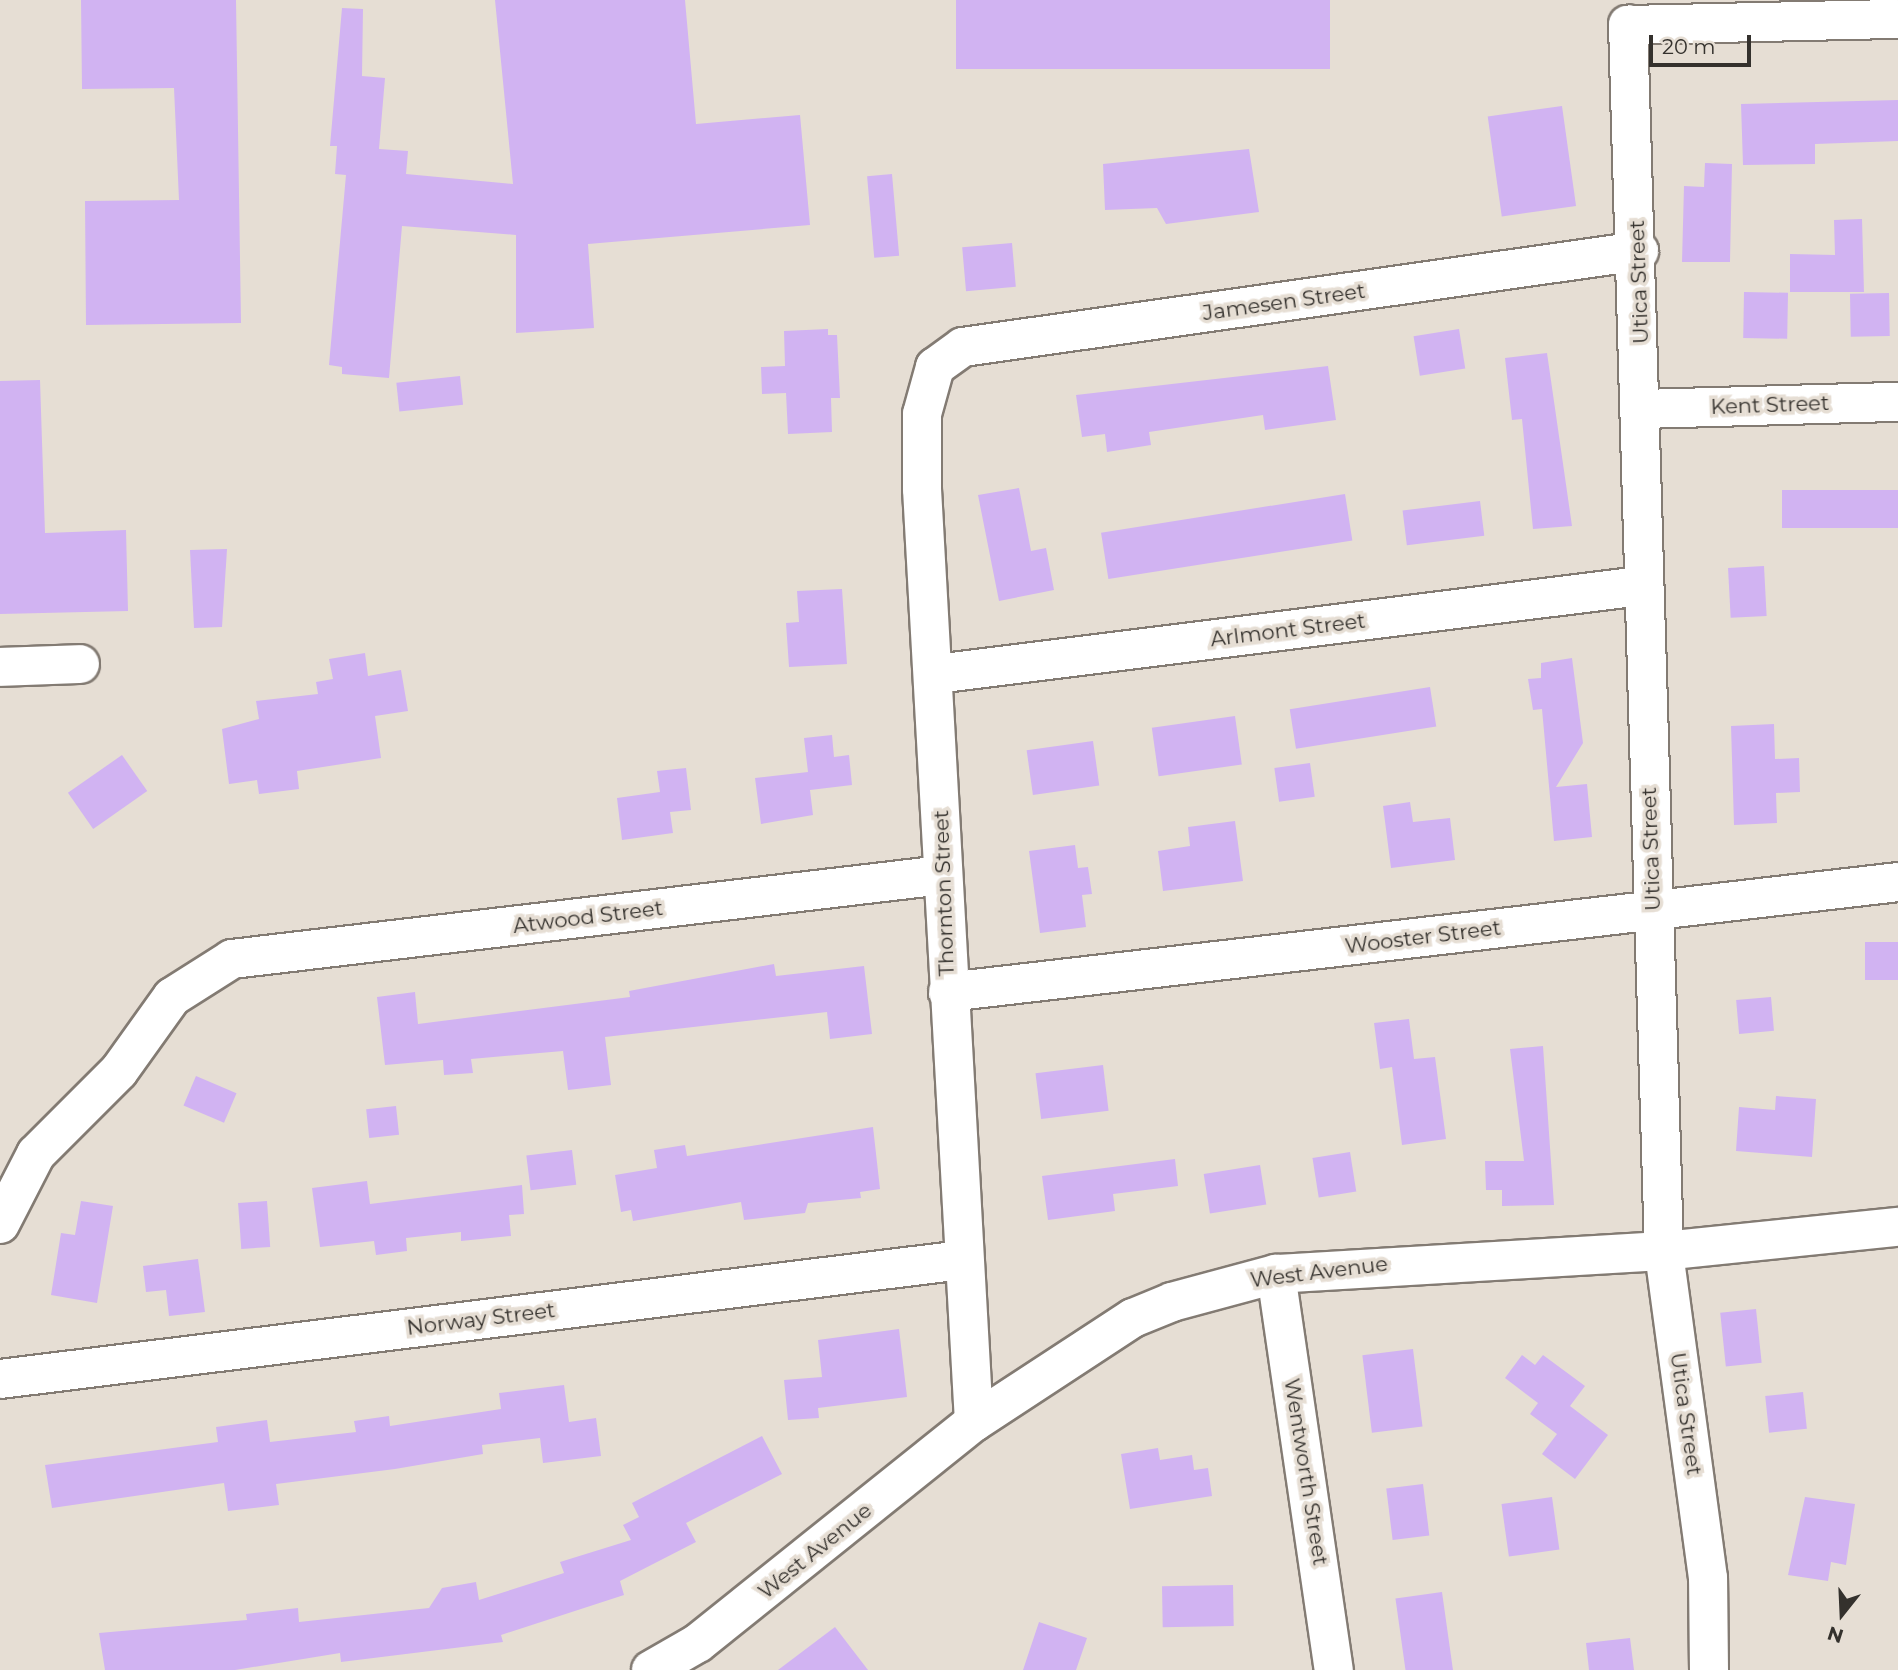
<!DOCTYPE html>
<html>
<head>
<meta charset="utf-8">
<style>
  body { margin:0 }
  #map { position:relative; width:1898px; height:1670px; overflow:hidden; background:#e6ded4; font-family:Montserrat,sans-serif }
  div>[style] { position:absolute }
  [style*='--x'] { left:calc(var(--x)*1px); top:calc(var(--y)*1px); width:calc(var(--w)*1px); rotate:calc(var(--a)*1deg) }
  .building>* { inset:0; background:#d1b3f2; transform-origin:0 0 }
  .roads { filter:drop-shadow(2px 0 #837b73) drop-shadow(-2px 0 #837b73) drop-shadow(0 2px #837b73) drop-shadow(0 -2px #837b73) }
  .minor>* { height:38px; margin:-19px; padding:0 19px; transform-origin:19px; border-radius:19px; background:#fff }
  span { translate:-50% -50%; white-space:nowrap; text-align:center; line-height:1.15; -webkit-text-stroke:7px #e6ded4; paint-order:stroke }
  .street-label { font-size:21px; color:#34312d }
  .north { position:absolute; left:1807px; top:1579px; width:70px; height:70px; -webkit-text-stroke:5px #e6ded4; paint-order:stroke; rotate:198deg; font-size:19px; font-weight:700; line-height:28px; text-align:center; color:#34312d }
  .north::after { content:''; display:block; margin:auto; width:24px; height:32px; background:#34312d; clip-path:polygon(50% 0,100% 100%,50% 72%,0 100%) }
  .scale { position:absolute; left:1649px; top:35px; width:102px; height:32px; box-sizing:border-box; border:4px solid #34312d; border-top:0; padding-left:9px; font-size:21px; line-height:24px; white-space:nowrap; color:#34312d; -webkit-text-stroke:5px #e6ded4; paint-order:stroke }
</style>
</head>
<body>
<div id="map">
  <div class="building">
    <i style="clip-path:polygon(81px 0,236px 0,241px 323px,86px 325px,85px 201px,179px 200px,174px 88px,82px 89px)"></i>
    <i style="clip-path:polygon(495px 0,685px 0,696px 124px,800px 115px,810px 225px,588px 244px,594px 328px,516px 333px,516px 235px,402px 226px,389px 378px,342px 374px,342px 367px,329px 365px,346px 175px,335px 174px,337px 146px,330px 146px,342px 8px,363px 9px,362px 76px,385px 78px,379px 149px,408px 151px,406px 174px,513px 184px)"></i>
    <i style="left:956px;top:0;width:374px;height:69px"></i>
    <i style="clip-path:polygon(1898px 100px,1898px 141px,1815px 144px,1815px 164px,1743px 165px,1741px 104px)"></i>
    <i style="left:1562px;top:106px;width:101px;height:75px;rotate:82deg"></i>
    <i style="clip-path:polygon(1249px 149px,1259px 212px,1166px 224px,1157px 208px,1105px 210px,1103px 164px)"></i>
    <i style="clip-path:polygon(1705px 163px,1732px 164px,1730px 262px,1682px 262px,1684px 186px,1704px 187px)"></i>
    <i style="left:892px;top:174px;width:82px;height:25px;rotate:85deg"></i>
    <i style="clip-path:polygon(1862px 219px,1864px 292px,1790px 292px,1790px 254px,1835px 255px,1834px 220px)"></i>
    <i style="left:1012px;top:243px;width:44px;height:50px;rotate:85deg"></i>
    <i style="left:1744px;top:292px;width:44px;height:46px;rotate:1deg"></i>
    <i style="left:1889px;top:293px;width:43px;height:39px;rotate:89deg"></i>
    <i style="clip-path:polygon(828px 329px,828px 335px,837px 335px,840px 398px,831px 398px,832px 432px,788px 434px,786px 393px,762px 394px,761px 367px,785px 366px,784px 331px)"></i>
    <i style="left:1459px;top:329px;width:40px;height:46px;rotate:81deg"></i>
    <i style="clip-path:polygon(1547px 353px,1572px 526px,1533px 529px,1522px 419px,1512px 420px,1505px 358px)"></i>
    <i style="clip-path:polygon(1328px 366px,1336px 420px,1265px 430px,1263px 415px,1149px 432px,1151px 445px,1107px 452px,1105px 434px,1082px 437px,1076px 395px)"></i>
    <i style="left:460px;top:376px;width:29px;height:64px;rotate:84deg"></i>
    <i style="clip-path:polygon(40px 380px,45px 533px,126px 530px,128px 611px,0 614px,0 381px)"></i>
    <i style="clip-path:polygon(1019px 488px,1031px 551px,1046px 548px,1054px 590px,999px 601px,978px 495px)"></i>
    <i style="left:1782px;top:490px;width:116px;height:38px"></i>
    <i style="left:1345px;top:494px;width:47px;height:247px;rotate:81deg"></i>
    <i style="left:1480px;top:501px;width:35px;height:78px;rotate:83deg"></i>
    <i style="clip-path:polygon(227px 549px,222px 627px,194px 628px,190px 550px)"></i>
    <i style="left:1764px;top:566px;width:50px;height:36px;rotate:87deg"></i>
    <i style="clip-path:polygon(842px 589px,847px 664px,789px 667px,786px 623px,799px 622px,797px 591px)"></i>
    <i style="clip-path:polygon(365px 653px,368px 676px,401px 670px,408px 711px,375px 716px,381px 758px,297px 771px,299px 789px,259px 794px,257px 780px,229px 784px,222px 729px,259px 719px,256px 701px,318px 694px,316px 682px,333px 679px,329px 659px)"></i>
    <i style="clip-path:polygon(1572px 658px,1583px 743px,1556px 787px,1587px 784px,1592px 837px,1554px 841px,1542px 709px,1533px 710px,1528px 679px,1541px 678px,1541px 663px)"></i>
    <i style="left:1430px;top:687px;width:40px;height:142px;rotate:81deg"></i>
    <i style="left:1235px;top:716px;width:49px;height:84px;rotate:82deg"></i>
    <i style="clip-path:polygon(1774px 724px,1775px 759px,1799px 758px,1800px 792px,1776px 793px,1777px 823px,1734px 825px,1731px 726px)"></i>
    <i style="clip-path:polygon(832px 735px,834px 757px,849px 755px,852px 785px,810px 790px,809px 782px,813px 815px,761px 824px,755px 778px,808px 772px,804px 738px)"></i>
    <i style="left:1093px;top:741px;width:45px;height:67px;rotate:82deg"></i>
    <i style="left:122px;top:755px;width:44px;height:66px;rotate:55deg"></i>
    <i style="left:1310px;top:763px;width:34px;height:36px;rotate:82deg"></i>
    <i style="clip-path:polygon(686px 768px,691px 810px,670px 812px,673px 833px,622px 840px,617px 798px,660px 792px,657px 771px)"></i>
    <i style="clip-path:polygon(1410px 802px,1413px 822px,1450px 818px,1455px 860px,1391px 868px,1383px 806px)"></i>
    <i style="clip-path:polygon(1235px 821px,1243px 881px,1163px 891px,1158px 851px,1190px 846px,1188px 827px)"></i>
    <i style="clip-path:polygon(1075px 845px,1078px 868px,1088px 867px,1092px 894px,1082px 895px,1086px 927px,1040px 933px,1029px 851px)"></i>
    <i style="left:1898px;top:942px;width:38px;height:33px;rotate:90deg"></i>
    <i style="clip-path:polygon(774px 964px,776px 976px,864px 966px,872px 1034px,830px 1039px,827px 1012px,605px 1037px,611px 1085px,568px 1090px,563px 1051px,471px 1059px,473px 1073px,444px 1075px,443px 1060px,385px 1065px,377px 997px,415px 992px,418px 1024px,630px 997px,629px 991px)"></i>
    <i style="left:1771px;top:997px;width:34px;height:35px;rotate:85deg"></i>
    <i style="clip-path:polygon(1409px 1019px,1414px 1059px,1435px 1057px,1446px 1139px,1402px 1145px,1392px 1067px,1380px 1069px,1374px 1023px)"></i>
    <i style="clip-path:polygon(1543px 1046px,1554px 1205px,1502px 1206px,1502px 1190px,1486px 1190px,1485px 1161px,1524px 1161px,1510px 1049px)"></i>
    <i style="left:1103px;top:1065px;width:46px;height:68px;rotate:83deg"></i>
    <i style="left:196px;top:1076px;width:44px;height:32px;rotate:23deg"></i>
    <i style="clip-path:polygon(1776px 1096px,1816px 1099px,1812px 1157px,1736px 1151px,1739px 1107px,1775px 1110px)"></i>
    <i style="left:396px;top:1106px;width:29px;height:30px;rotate:84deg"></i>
    <i style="clip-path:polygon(873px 1127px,880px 1189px,860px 1192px,861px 1198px,808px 1203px,805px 1213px,744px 1220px,741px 1202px,633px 1221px,631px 1210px,621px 1212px,615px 1175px,657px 1168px,654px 1150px,685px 1145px,687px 1156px)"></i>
    <i style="left:572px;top:1150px;width:35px;height:46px;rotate:83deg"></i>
    <i style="left:1350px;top:1152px;width:40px;height:38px;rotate:81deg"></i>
    <i style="clip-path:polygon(1175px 1159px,1178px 1186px,1113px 1194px,1115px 1211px,1048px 1220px,1042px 1176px)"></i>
    <i style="left:1260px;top:1165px;width:40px;height:57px;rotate:81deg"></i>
    <i style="clip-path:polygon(367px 1181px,370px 1204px,522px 1185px,524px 1214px,509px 1215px,511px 1236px,461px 1241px,461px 1232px,406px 1238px,407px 1251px,376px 1255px,374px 1241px,320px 1247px,312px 1188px)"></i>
    <i style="clip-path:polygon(81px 1201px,113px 1206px,97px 1303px,51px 1295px,61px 1233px,75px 1235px)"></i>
    <i style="left:267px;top:1201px;width:46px;height:29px;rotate:86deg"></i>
    <i style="clip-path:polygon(198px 1259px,205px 1312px,169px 1316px,166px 1290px,146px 1292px,143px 1266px)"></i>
    <i style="left:1756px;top:1309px;width:54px;height:36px;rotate:84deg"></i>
    <i style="clip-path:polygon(899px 1329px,907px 1397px,818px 1408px,819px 1418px,788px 1420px,784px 1380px,822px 1377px,818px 1340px)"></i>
    <i style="left:1413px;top:1349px;width:78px;height:51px;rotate:83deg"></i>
    <i style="clip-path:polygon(1522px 1355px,1535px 1365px,1543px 1355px,1585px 1386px,1570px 1406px,1608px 1435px,1575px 1479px,1542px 1454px,1557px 1434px,1530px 1414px,1538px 1403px,1505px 1378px)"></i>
    <i style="clip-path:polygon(564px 1385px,569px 1422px,596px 1418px,601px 1456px,543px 1463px,540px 1438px,482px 1445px,483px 1454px,395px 1469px,276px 1484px,279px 1505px,228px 1511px,224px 1483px,52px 1508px,45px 1465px,218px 1442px,216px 1427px,267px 1420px,270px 1442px,356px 1432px,354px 1421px,389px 1416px,390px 1426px,501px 1409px,499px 1393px)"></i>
    <i style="left:1803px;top:1392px;width:37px;height:38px;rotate:84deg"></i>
    <i style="clip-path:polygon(762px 1436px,782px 1474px,686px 1523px,696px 1542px,620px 1581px,624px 1595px,501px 1635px,503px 1642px,341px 1662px,340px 1653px,235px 1670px,105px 1670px,99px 1633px,247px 1620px,246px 1614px,298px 1608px,299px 1622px,429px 1608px,442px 1588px,476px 1582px,479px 1600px,564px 1573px,560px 1562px,631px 1540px,623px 1525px,639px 1517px,632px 1503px)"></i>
    <i style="clip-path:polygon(1158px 1448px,1160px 1460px,1192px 1455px,1194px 1470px,1208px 1468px,1212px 1496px,1130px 1509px,1121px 1454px)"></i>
    <i style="left:1423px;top:1484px;width:52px;height:37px;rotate:83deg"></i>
    <i style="left:1552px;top:1497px;width:53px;height:51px;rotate:82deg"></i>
    <i style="clip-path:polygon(1805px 1497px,1855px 1504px,1846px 1565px,1831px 1562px,1828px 1581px,1788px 1575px)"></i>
    <i style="left:1233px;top:1585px;width:41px;height:71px;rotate:89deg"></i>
    <i style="left:1442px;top:1592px;width:79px;height:47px;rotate:82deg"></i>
    <i style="clip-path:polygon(1039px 1622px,1087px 1638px,1076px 1670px,1023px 1670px)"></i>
    <i style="clip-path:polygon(835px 1627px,868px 1670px,778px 1670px)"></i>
    <i style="clip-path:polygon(1630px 1638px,1634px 1670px,1589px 1670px,1586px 1643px)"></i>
  </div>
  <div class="roads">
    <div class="minor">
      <i style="--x:1642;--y:409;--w:256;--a:-1.6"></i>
      <i style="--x:0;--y:667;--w:80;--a:-2.1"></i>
      <i style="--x:936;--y:674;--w:710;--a:-7.12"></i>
      <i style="--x:948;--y:992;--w:956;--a:-6.6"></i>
      <i style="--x:0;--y:1224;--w:79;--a:-62.8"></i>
      <i style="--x:36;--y:1154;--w:117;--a:-45"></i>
      <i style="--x:119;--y:1071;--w:91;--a:-54.4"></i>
      <i style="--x:172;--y:997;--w:71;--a:-32.3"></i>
      <i style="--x:232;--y:959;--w:716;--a:-6.74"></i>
      <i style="--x:1276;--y:1274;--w:400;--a:81.7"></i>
      <i style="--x:0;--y:1379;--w:969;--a:-7.05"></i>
      <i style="--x:974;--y:1422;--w:934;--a:-93.19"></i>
      <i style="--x:922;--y:489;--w:75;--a:-90"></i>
      <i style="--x:922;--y:414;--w:49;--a:-74.5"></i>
      <i style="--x:935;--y:367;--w:34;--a:-36"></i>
      <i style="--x:963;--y:347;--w:683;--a:-8.08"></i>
      <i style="--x:651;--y:1670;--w:54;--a:-29.9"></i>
      <i style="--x:698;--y:1643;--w:354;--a:-38.7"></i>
      <i style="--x:974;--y:1422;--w:190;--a:-33.2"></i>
      <i style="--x:1133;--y:1318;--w:42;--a:-22.3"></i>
      <i style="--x:1172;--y:1302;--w:108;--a:-15.1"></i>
      <i style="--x:1276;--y:1274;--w:389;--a:-3.4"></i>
      <i style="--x:1664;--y:1251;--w:235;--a:-5.9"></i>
      <i style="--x:1709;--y:1670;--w:92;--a:-90.6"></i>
      <i style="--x:1708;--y:1578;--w:330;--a:-97.7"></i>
      <i style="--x:1664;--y:1251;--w:1227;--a:-91.68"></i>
      <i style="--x:1628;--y:25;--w:270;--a:-1.3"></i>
    </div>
  </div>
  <div class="street-label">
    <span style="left:1639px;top:282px;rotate:-92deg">Utica Street</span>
    <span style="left:1284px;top:302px;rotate:-8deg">Jamesen Street</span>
    <span style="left:1770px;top:405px;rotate:-2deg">Kent Street</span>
    <span style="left:1288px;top:630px;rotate:-7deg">Arlmont Street</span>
    <span style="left:1651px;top:849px;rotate:-92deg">Utica Street</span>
    <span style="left:944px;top:893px;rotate:-92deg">Thornton Street</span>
    <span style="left:588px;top:917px;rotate:-7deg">Atwood Street</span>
    <span style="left:1423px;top:937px;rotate:-7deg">Wooster Street</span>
    <span style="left:1319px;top:1272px;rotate:-7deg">West Avenue</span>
    <span style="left:481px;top:1319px;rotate:-7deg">Norway Street</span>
    <span style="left:1686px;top:1414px;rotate:82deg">Utica Street</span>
    <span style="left:1306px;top:1472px;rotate:81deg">Wentworth Street</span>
    <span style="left:815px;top:1551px;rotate:-39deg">West Avenue</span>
  </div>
  <div class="north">N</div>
  <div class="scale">20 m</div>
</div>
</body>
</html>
